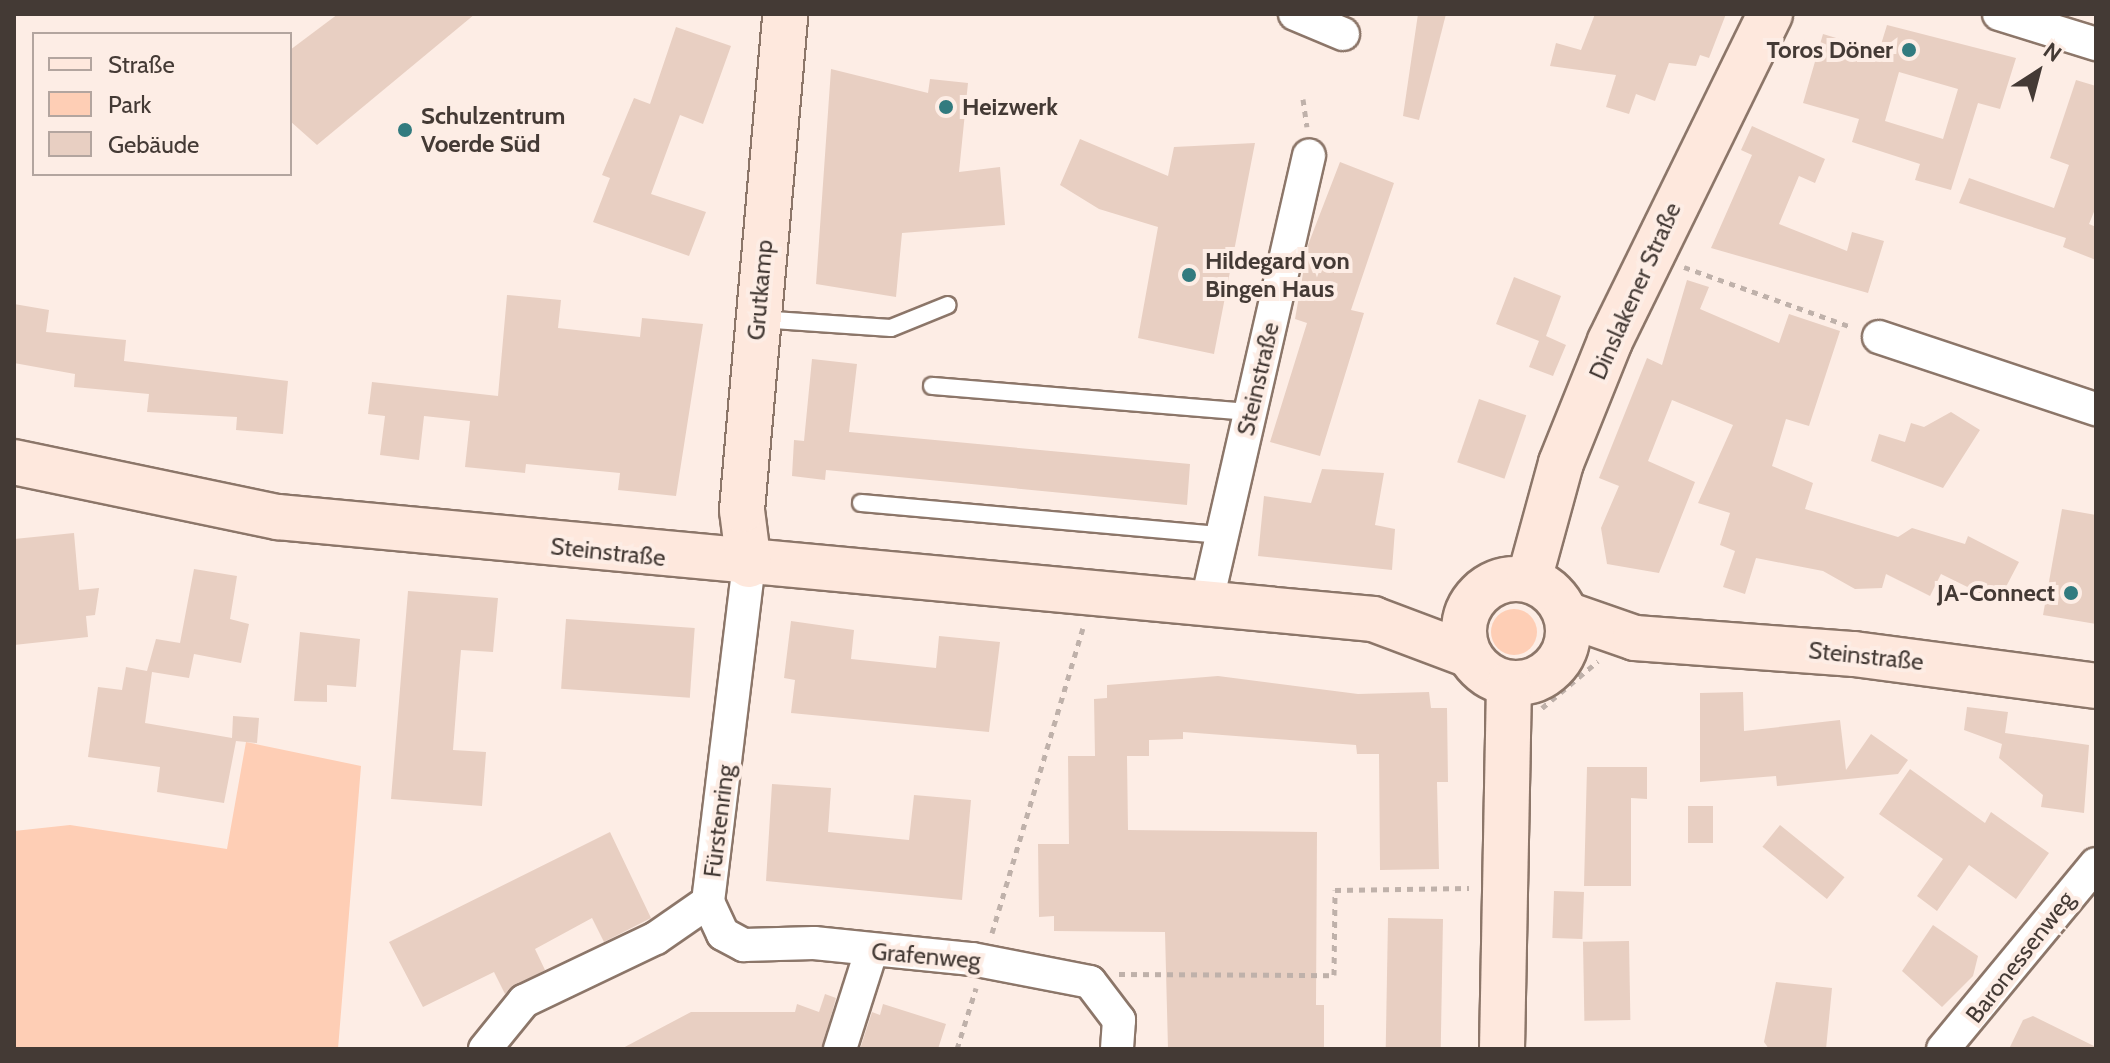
<!DOCTYPE html>
<html>
<head>
<meta charset="utf-8">
<style>
  body { margin:0 }
  #map { position:relative; width:2110px; height:1063px; overflow:hidden; background:#fdede5; font-family:Cabin,sans-serif }
  div>[style] { position:absolute }
  [style*='--x'] { left:calc(var(--x)*1px); top:calc(var(--y)*1px); width:calc(var(--w)*1px); rotate:calc(var(--a)*1deg) }
  .green>* { inset:0; background:#feceb5 }
  .round { border-radius:50% }
  .building>* { inset:0; background:#e8cfc2; transform-origin:0 0 }
  .path>* { height:5px; margin-top:-2.5px; transform-origin:0; background:repeating-linear-gradient(90deg,#bfb1aa 0 6px,transparent 0 12px) }
  .roads { filter:drop-shadow(2px 0 #8c7669) drop-shadow(-2px 0 #8c7669) drop-shadow(0 2px #8c7669) drop-shadow(0 -2px #8c7669) }
  .lane>* { height:16px; margin:-8px; padding:0 8px; transform-origin:8px; border-radius:8px; background:#fff }
  .street>* { height:32px; margin:-16px; padding:0 16px; transform-origin:16px; border-radius:16px; background:#fff }
  .secondary>* { height:44px; margin:-22px; padding:0 22px; transform-origin:22px; border-radius:22px; background:#fee8dd }
  .secondary>.ring { margin:-22px; padding:0; box-sizing:content-box; background:none; border:44px solid #fee8dd; border-radius:50% }
  .dots>* { width:22px; height:22px; translate:-50% -50%; box-sizing:border-box; border:4px solid #fdede5; border-radius:50% }
  span { translate:-50% -50%; white-space:nowrap; text-align:center; line-height:1.15; -webkit-text-stroke:8px #fdede5; paint-order:stroke }
  .poi-label { font-size:24px; color:#443a35; font-weight:700 }
  .right { translate:-100% -50%; text-align:right }
  .left { translate:0 -50%; text-align:left }
  .street-label { font-size:24px; color:#443a35 }
  .frame { position:absolute; inset:0; border:16px solid #443a35; pointer-events:none }
  .legend { position:absolute; left:32px; top:32px; width:260px; height:144px; box-sizing:border-box; background:#fdede5; border:2px solid #b3a59f; margin:0; padding:10px 14px; list-style:none; font-size:24px; color:#443a35 }
  .legend li { display:flex; align-items:center; gap:16px; height:40px }
  .legend b { width:40px; border:2px solid #b3a59f }
  .north { position:absolute; left:1998px; top:32px; width:80px; height:80px; -webkit-text-stroke:6px #fdede5; paint-order:stroke; rotate:36deg; font-size:22px; font-weight:700; line-height:32px; text-align:center; color:#443a35 }
  .north::after { content:''; display:block; margin:auto; width:28px; height:36px; background:#443a35; clip-path:polygon(50% 0,100% 100%,50% 72%,0 100%) }
</style>
</head>
<body>
<div id="map">
  <div class="green">
    <i class="round" style="left:1491px;top:609px;width:46px;height:46px"></i>
    <i style="clip-path:polygon(246px 742px,361px 766px,338px 1049px,14px 1049px,14px 831px,70px 825px,227px 849px)"></i>
  </div>
  <div class="building">
    <i style="clip-path:polygon(338px 14px,475px 14px,317px 145px,290px 121px,290px 50px)"></i>
    <i style="clip-path:polygon(1418px 14px,1446px 14px,1419px 120px,1403px 116px)"></i>
    <i style="clip-path:polygon(1595px 14px,1726px 14px,1709px 58px,1700px 55px,1696px 66px,1669px 63px,1655px 101px,1636px 94px,1629px 114px,1606px 107px,1616px 75px,1550px 66px,1556px 43px,1581px 50px)"></i>
    <i style="clip-path:polygon(evenodd,1887px 25px,2016px 58px,2000px 109px,1978px 103px,1951px 190px,1915px 180px,1920px 164px,1852px 142px,1859px 119px,1803px 103px,1823px 34px,1879px 51px,1887px 25px,1899px 72px,1958px 89px,1943px 139px,1885px 121px,1899px 72px)"></i>
    <i style="clip-path:polygon(676px 27px,731px 46px,703px 124px,680px 115px,651px 194px,706px 212px,689px 256px,593px 222px,610px 178px,602px 175px,634px 98px,650px 104px)"></i>
    <i style="clip-path:polygon(831px 69px,928px 93px,930px 79px,968px 83px,959px 172px,1000px 167px,1005px 225px,902px 233px,896px 297px,816px 284px)"></i>
    <i style="clip-path:polygon(2076px 80px,2096px 86px,2096px 207px,2089px 224px,2096px 227px,2096px 260px,2063px 247px,2066px 238px,1959px 203px,1969px 178px,2054px 208px,2069px 165px,2050px 158px)"></i>
    <i style="clip-path:polygon(1752px 126px,1825px 159px,1815px 183px,1799px 176px,1779px 224px,1847px 251px,1852px 232px,1884px 241px,1868px 293px,1711px 248px,1752px 155px,1741px 150px)"></i>
    <i style="clip-path:polygon(1080px 139px,1168px 176px,1174px 147px,1255px 143px,1214px 354px,1138px 338px,1158px 227px,1099px 209px,1060px 185px)"></i>
    <i style="clip-path:polygon(1340px 162px,1394px 183px,1351px 310px,1364px 313px,1320px 456px,1270px 442px,1307px 323px,1295px 319px,1308px 245px)"></i>
    <i style="clip-path:polygon(1514px 277px,1561px 296px,1546px 336px,1566px 345px,1553px 376px,1529px 367px,1539px 341px,1496px 324px)"></i>
    <i style="clip-path:polygon(1687px 280px,1709px 287px,1700px 309px,1779px 343px,1789px 314px,1840px 331px,1809px 426px,1786px 419px,1772px 466px,1813px 483px,1805px 509px,1898px 537px,1912px 528px,1965px 544px,1968px 536px,2019px 562px,1998px 602px,1941px 574px,1930px 596px,1886px 574px,1882px 588px,1855px 589px,1823px 571px,1756px 558px,1745px 594px,1723px 587px,1735px 551px,1720px 545px,1730px 513px,1698px 503px,1733px 425px,1672px 400px,1648px 461px,1695px 482px,1659px 573px,1607px 564px,1601px 528px,1619px 486px,1599px 478px,1647px 358px,1662px 365px)"></i>
    <i style="clip-path:polygon(507px 295px,561px 300px,558px 328px,640px 337px,642px 318px,703px 324px,676px 496px,618px 490px,620px 473px,526px 464px,525px 473px,465px 467px,470px 421px,424px 416px,419px 460px,380px 455px,385px 416px,368px 414px,372px 382px,498px 396px)"></i>
    <i style="clip-path:polygon(14px 304px,49px 310px,46px 332px,126px 340px,124px 361px,288px 381px,283px 434px,236px 430px,237px 417px,147px 412px,149px 394px,74px 387px,75px 374px,14px 363px)"></i>
    <i style="clip-path:polygon(812px 359px,857px 364px,849px 432px,1190px 464px,1187px 505px,826px 470px,825px 480px,792px 476px,794px 440px,804px 441px)"></i>
    <i style="left:1479px;top:399px;width:50px;height:67px;rotate:19deg"></i>
    <i style="clip-path:polygon(1951px 412px,1980px 430px,1943px 488px,1871px 461px,1879px 434px,1905px 442px,1911px 423px,1924px 427px)"></i>
    <i style="clip-path:polygon(1322px 469px,1384px 473px,1375px 525px,1395px 529px,1392px 570px,1258px 556px,1264px 496px,1311px 503px)"></i>
    <i style="clip-path:polygon(2062px 509px,2096px 515px,2096px 624px,2043px 615px)"></i>
    <i style="clip-path:polygon(74px 533px,79px 590px,99px 588px,95px 615px,86px 616px,88px 637px,14px 645px,14px 539px)"></i>
    <i style="clip-path:polygon(194px 569px,237px 576px,230px 619px,249px 624px,241px 663px,194px 654px,189px 678px,152px 672px,145px 723px,232px 738px,233px 716px,259px 718px,257px 743px,236px 741px,224px 803px,157px 792px,160px 767px,88px 757px,98px 687px,122px 690px,126px 667px,147px 671px,156px 639px,180px 643px)"></i>
    <i style="clip-path:polygon(408px 591px,498px 598px,493px 652px,461px 650px,458px 685px,453px 750px,486px 752px,482px 806px,391px 799px)"></i>
    <i style="left:566px;top:619px;width:129px;height:70px;rotate:4deg"></i>
    <i style="clip-path:polygon(791px 621px,854px 630px,851px 659px,936px 668px,939px 636px,1000px 642px,989px 732px,791px 713px,795px 680px,784px 678px)"></i>
    <i style="clip-path:polygon(300px 632px,360px 639px,356px 687px,327px 685px,327px 702px,294px 701px)"></i>
    <i style="clip-path:polygon(1218px 676px,1358px 694px,1429px 692px,1431px 708px,1447px 708px,1448px 782px,1437px 782px,1439px 869px,1380px 870px,1379px 754px,1357px 754px,1356px 745px,1183px 732px,1183px 739px,1149px 740px,1149px 756px,1127px 756px,1128px 830px,1317px 832px,1316px 1005px,1324px 1005px,1324px 1049px,1168px 1049px,1165px 932px,1054px 931px,1054px 916px,1039px 917px,1038px 844px,1069px 844px,1068px 756px,1095px 756px,1094px 699px,1107px 698px,1107px 685px)"></i>
    <i style="clip-path:polygon(1743px 692px,1744px 731px,1840px 720px,1846px 770px,1871px 734px,1908px 760px,1898px 774px,1777px 786px,1776px 776px,1700px 782px,1700px 693px)"></i>
    <i style="clip-path:polygon(1967px 707px,2008px 712px,2005px 733px,2089px 745px,2084px 813px,2041px 807px,2043px 795px,1999px 758px,2002px 744px,1964px 730px)"></i>
    <i style="clip-path:polygon(1587px 767px,1647px 767px,1647px 799px,1631px 798px,1631px 886px,1584px 886px)"></i>
    <i style="clip-path:polygon(1910px 769px,1985px 823px,1991px 812px,2049px 853px,2016px 899px,1969px 865px,1937px 911px,1917px 896px,1943px 859px,1879px 814px)"></i>
    <i style="clip-path:polygon(772px 784px,831px 788px,828px 832px,909px 840px,914px 795px,971px 800px,962px 900px,766px 881px)"></i>
    <i style="left:1688px;top:806px;width:25px;height:37px"></i>
    <i style="left:1780px;top:825px;width:83px;height:28px;rotate:39deg"></i>
    <i style="clip-path:polygon(610px 832px,651px 918px,604px 942px,592px 918px,535px 949px,545px 970px,505px 994px,494px 972px,423px 1007px,389px 942px)"></i>
    <i style="left:1554px;top:891px;width:30px;height:47px;rotate:2deg"></i>
    <i style="left:1388px;top:918px;width:55px;height:131px;rotate:1deg"></i>
    <i style="clip-path:polygon(1933px 925px,1978px 956px,1973px 976px,1942px 1007px,1902px 971px)"></i>
    <i style="left:1629px;top:941px;width:79px;height:46px;rotate:89deg"></i>
    <i style="clip-path:polygon(1776px 982px,1832px 988px,1826px 1049px,1769px 1049px,1764px 1042px)"></i>
    <i style="clip-path:polygon(825px 994px,836px 998px,822px 1049px,621px 1049px,691px 1012px,795px 1012px,797px 1004px,819px 1012px)"></i>
    <i style="clip-path:polygon(883px 1004px,946px 1024px,938px 1049px,860px 1049px,872px 1012px,880px 1015px)"></i>
    <i style="clip-path:polygon(2033px 1016px,2096px 1047px,2096px 1049px,2009px 1049px,2023px 1020px)"></i>
  </div>
  <div class="path">
    <i style="--x:1303;--y:99;--w:28;--a:82"></i>
    <i style="--x:1684;--y:267;--w:178;--a:19.7"></i>
    <i style="--x:1542;--y:708;--w:73;--a:-40"></i>
    <i style="--x:992;--y:933;--w:318;--a:-73.4"></i>
    <i style="--x:1119;--y:974;--w:215;--a:0.3"></i>
    <i style="--x:1334;--y:975;--w:85;--a:-89.3"></i>
    <i style="--x:1335;--y:890;--w:134;--a:-0.9"></i>
    <i style="--x:957;--y:1049;--w:64;--a:-72.7"></i>
  </div>
  <div class="roads">
    <div class="lane">
      <i style="--x:759;--y:319;--w:132;--a:3.9"></i>
      <i style="--x:891;--y:328;--w:61;--a:-22"></i>
      <i style="--x:932;--y:386;--w:319;--a:4.7"></i>
      <i style="--x:861;--y:503;--w:362;--a:5.1"></i>
    </div>
    <div class="street">
      <i style="--x:1295;--y:14;--w:52;--a:22.6"></i>
      <i style="--x:1999;--y:14;--w:102;--a:17.2"></i>
      <i style="--x:1879;--y:337;--w:229;--a:18.4"></i>
      <i style="--x:1207;--y:601;--w:457;--a:-77.1"></i>
      <i style="--x:708;--y:902;--w:35;--a:65"></i>
      <i style="--x:723;--y:934;--w:24;--a:28"></i>
      <i style="--x:744;--y:945;--w:70;--a:-1.6"></i>
      <i style="--x:814;--y:943;--w:159;--a:5.8"></i>
      <i style="--x:972;--y:959;--w:120;--a:11"></i>
      <i style="--x:1090;--y:982;--w:48;--a:52.7"></i>
      <i style="--x:1119;--y:1020;--w:29;--a:94"></i>
      <i style="--x:485;--y:1049;--w:62;--a:-50.9"></i>
      <i style="--x:524;--y:1001;--w:146;--a:-25.5"></i>
      <i style="--x:656;--y:938;--w:63;--a:-34.7"></i>
      <i style="--x:708;--y:902;--w:339;--a:-83.1"></i>
      <i style="--x:840;--y:1049;--w:102;--a:-72.3"></i>
      <i style="--x:1943;--y:1049;--w:240;--a:-50.4"></i>
    </div>
    <div class="secondary">
      <i style="--x:14;--y:462;--w:270;--a:11.8"></i>
      <i style="--x:278;--y:517;--w:1100;--a:5.32"></i>
      <i style="--x:1373;--y:619;--w:103;--a:20.6"></i>
      <i style="--x:749;--y:565;--w:55;--a:-97.3"></i>
      <i style="--x:742;--y:510;--w:498;--a:-85"></i>
      <i class="ring" style="left:1464px;top:579px;width:60px;height:60px"></i>
      <i style="--x:1529;--y:580;--w:121;--a:-74.7"></i>
      <i style="--x:1561;--y:463;--w:131;--a:-68.1"></i>
      <i style="--x:1610;--y:341;--w:364;--a:-63.9"></i>
      <i style="--x:1566;--y:614;--w:73;--a:19.2"></i>
      <i style="--x:1635;--y:638;--w:220;--a:4.2"></i>
      <i style="--x:1854;--y:654;--w:244;--a:7.5"></i>
      <i style="--x:1502;--y:1049;--w:365;--a:-88.9"></i>
    </div>
  </div>
  <div class="dots">
    <i style="left:1909px;top:50px;background:#327b7f"></i>
    <i style="left:946px;top:107px;background:#327b7f"></i>
    <i style="left:405px;top:130px;background:#327b7f"></i>
    <i style="left:1189px;top:275px;background:#327b7f"></i>
    <i style="left:2071px;top:593px;background:#327b7f"></i>
  </div>
  <div class="poi-label">
    <span class="right" style="left:1893px;top:50px">Toros Döner</span>
    <span class="left" style="left:962px;top:107px">Heizwerk</span>
    <span class="left" style="left:421px;top:130px">Schulzentrum<br>Voerde Süd</span>
    <span class="left" style="left:1205px;top:275px">Hildegard von<br>Bingen Haus</span>
    <span class="right" style="left:2055px;top:593px">JA-Connect</span>
  </div>
  <div class="street-label">
    <span style="left:760px;top:290px;rotate:-85deg">Grutkamp</span>
    <span style="left:1635px;top:291px;rotate:-66deg">Dinslakener Straße</span>
    <span style="left:1258px;top:379px;rotate:-77deg">Steinstraße</span>
    <span style="left:608px;top:552px;rotate:6deg">Steinstraße</span>
    <span style="left:1866px;top:656px;rotate:6deg">Steinstraße</span>
    <span style="left:719px;top:821px;rotate:-83deg">Fürstenring</span>
    <span style="left:926px;top:956px;rotate:5deg">Grafenweg</span>
    <span style="left:2020px;top:957px;rotate:-52deg">Baronessenweg</span>
  </div>
  <div class="frame"></div>
  <ul class="legend">
  <li><b style="height:10px;background:#fee8dd"></b>Straße</li>
  <li><b style="height:22px;background:#feceb5"></b>Park</li>
  <li><b style="height:22px;background:#e8cfc2"></b>Gebäude</li>
  </ul>
  <div class="north">N</div>
</div>
</body>
</html>
